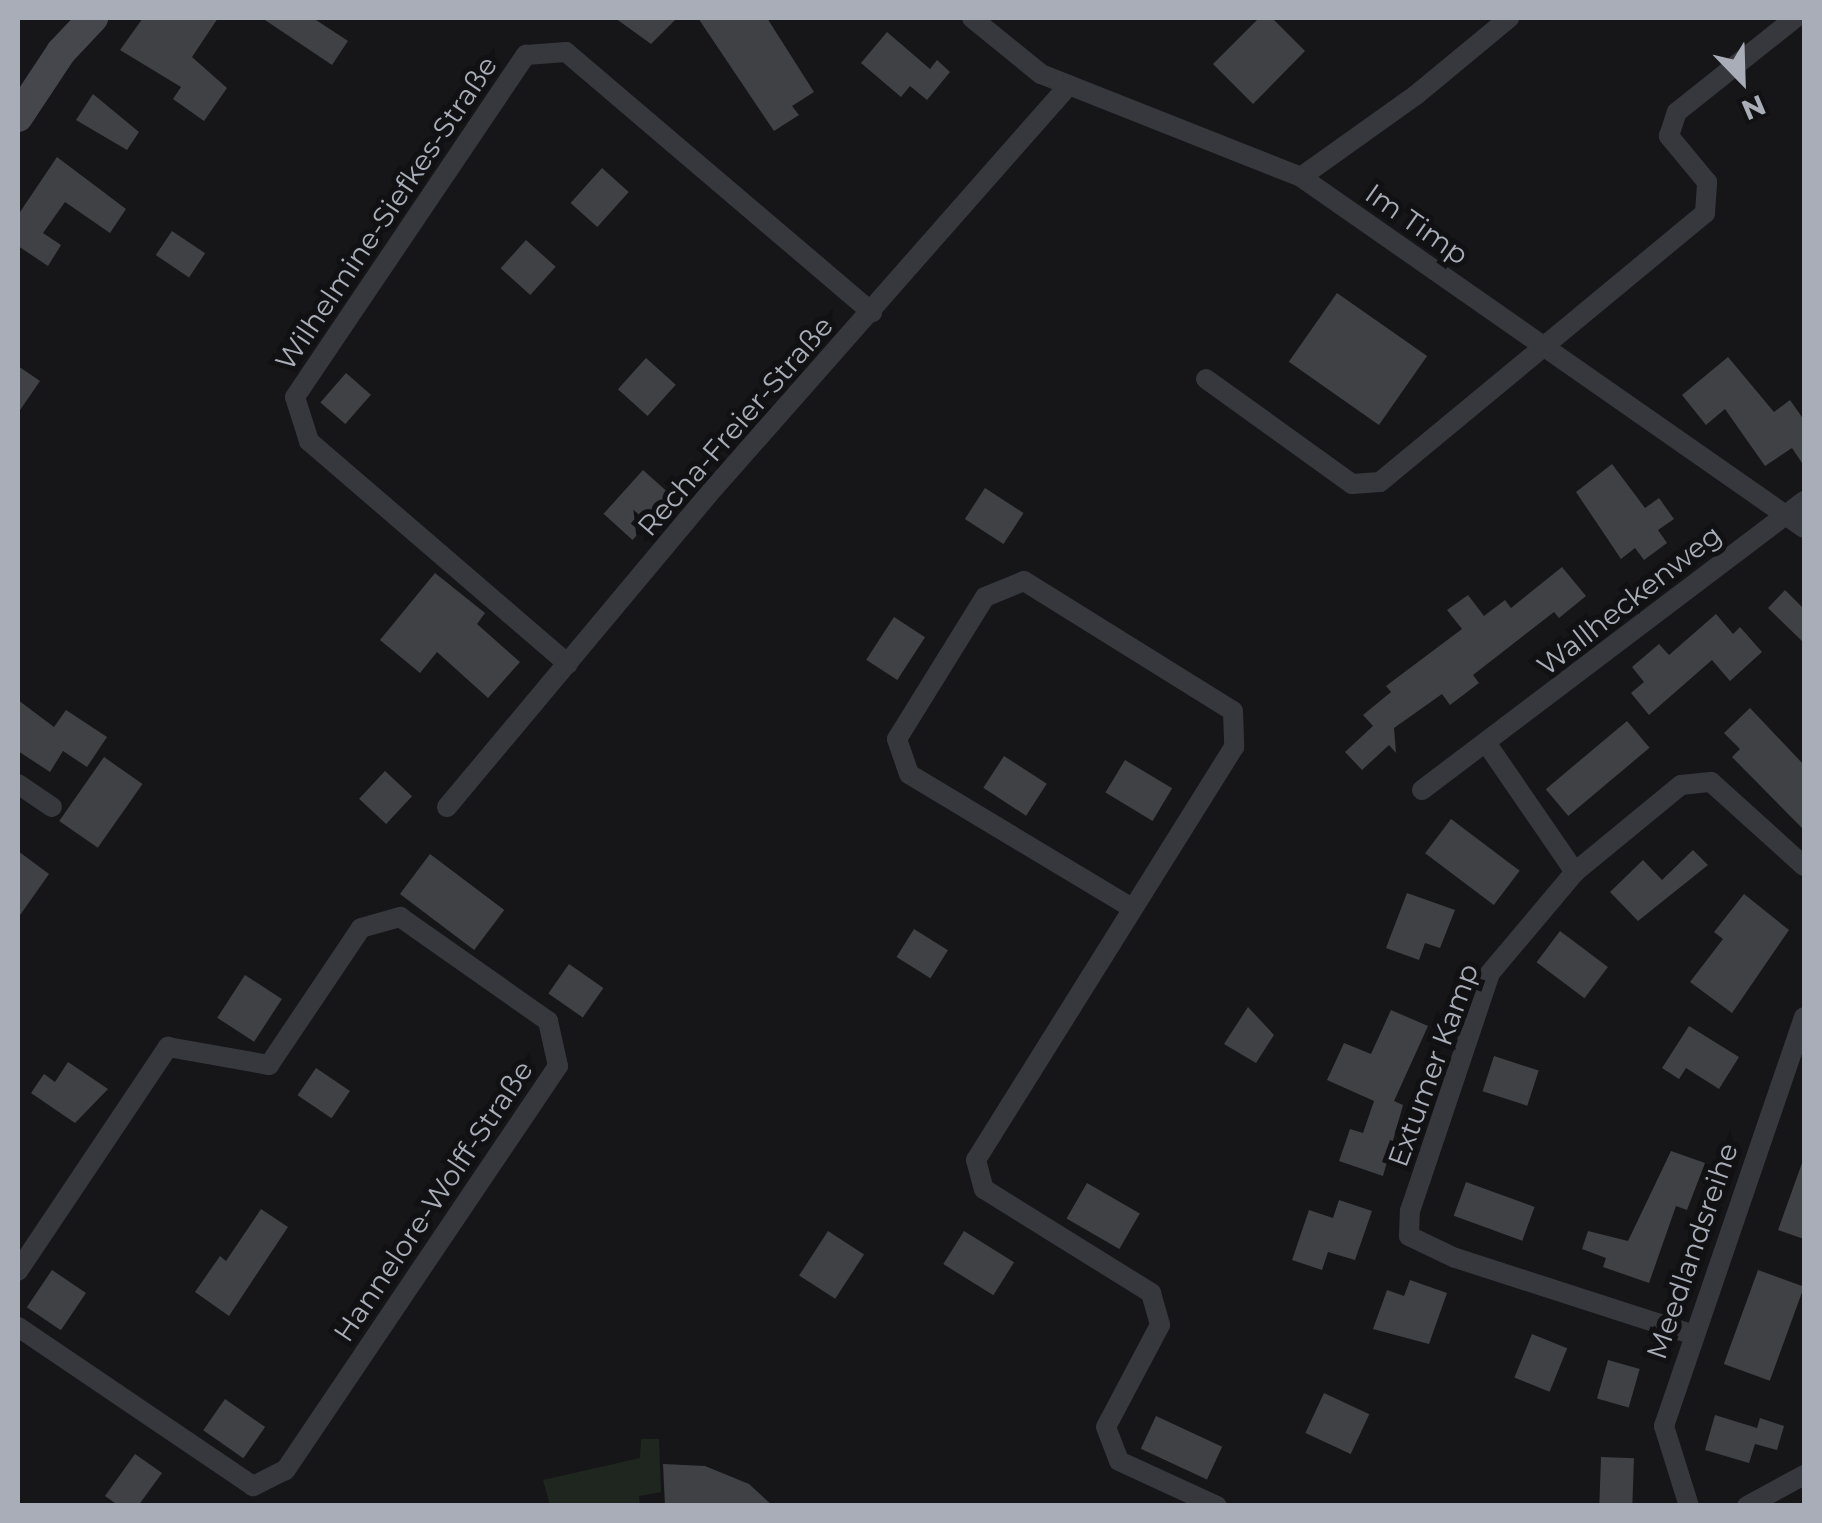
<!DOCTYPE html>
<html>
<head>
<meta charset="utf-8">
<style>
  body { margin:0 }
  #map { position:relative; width:1822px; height:1523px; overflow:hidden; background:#161618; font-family:Montserrat,sans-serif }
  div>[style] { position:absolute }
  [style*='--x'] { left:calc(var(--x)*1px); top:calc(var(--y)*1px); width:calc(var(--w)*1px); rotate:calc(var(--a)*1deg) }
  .green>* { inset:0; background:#1e261f }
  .building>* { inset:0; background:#404145; transform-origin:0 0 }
  .street>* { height:20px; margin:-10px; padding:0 10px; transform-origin:10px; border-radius:10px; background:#37383d }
  .secondary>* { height:30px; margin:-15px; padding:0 15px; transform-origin:15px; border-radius:15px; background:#45474d }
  span { translate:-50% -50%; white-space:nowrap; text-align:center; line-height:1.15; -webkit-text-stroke:10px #111113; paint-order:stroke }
  .street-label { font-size:28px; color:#a8adb8 }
  .frame { position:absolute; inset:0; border:20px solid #a8adb8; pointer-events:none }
  .north { position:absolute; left:1692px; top:30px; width:100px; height:100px; -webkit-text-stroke:8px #111113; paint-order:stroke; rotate:157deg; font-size:28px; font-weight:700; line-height:40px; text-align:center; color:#a8adb8 }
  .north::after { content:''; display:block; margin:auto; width:35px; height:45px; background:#a8adb8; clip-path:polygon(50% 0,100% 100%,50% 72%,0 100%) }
</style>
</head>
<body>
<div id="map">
  <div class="green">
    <i style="clip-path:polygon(641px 1439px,659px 1439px,661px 1492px,639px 1496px,640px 1505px,550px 1505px,543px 1480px,640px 1458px)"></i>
  </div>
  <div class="building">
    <i style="clip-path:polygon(143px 18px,218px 18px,192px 57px,227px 88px,204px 121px,173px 99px,181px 87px,120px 50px)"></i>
    <i style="clip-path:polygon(262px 18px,313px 18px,348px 41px,332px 65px)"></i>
    <i style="clip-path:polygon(615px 18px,677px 18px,651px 44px)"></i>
    <i style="clip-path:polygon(698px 18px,767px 18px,814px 92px,792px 106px,799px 115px,774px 131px)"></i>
    <i style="clip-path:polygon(1259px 18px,1272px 18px,1305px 51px,1253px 104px,1213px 64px)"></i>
    <i style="clip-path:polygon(887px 32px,930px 69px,937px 60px,950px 72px,927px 100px,910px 86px,901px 97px,861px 63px)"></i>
    <i style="clip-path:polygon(93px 94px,139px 132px,127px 150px,76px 120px)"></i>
    <i style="clip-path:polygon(57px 157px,126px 209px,110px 233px,65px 202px,43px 233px,61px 245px,48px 266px,18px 246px,18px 215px)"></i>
    <i style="left:602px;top:168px;width:36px;height:47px;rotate:42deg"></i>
    <i style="left:172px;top:231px;width:40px;height:29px;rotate:34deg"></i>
    <i style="left:526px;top:240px;width:40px;height:38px;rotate:42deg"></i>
    <i style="left:1337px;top:293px;width:110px;height:84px;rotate:35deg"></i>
    <i style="clip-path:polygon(1728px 357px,1774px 412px,1790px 400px,1804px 420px,1804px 466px,1792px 448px,1765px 466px,1725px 409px,1706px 425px,1682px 395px)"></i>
    <i style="left:646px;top:358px;width:40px;height:42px;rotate:42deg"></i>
    <i style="clip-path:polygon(18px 366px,40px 381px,18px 413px)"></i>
    <i style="left:346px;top:373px;width:33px;height:39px;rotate:41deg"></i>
    <i style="clip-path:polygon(1612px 464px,1645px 508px,1659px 498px,1674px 519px,1658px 530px,1667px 543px,1644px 560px,1635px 548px,1621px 559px,1576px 492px)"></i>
    <i style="left:643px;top:470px;width:39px;height:59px;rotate:42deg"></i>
    <i style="left:985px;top:488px;width:46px;height:37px;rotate:33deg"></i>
    <i style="clip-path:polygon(1562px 567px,1586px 596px,1559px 618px,1554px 612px,1473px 675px,1479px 683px,1450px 705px,1442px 694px,1394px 728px,1396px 753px,1389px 745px,1362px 770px,1345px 752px,1373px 726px,1363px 715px,1391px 692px,1386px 686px,1462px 629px,1447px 610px,1468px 595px,1484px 616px,1505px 600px,1511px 608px)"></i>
    <i style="clip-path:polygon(435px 573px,485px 613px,477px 624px,520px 662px,488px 698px,437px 652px,420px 673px,380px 640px)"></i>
    <i style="clip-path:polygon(1785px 590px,1804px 609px,1804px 643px,1768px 608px)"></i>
    <i style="clip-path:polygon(1716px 614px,1733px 634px,1740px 627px,1762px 652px,1730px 681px,1712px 660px,1649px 715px,1631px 693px,1644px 682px,1632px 667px,1659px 644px,1669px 655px)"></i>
    <i style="left:894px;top:617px;width:37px;height:51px;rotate:33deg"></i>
    <i style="clip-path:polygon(18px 700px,54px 727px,66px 710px,107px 737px,87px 767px,63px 751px,50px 772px,18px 751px)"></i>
    <i style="clip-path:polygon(1750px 708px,1804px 765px,1804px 830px,1732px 757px,1740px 749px,1724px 733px)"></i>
    <i style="left:1627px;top:721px;width:35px;height:106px;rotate:50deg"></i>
    <i style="left:1004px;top:756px;width:51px;height:38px;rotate:33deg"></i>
    <i style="left:104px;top:757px;width:47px;height:78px;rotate:35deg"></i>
    <i style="left:1125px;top:760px;width:55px;height:38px;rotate:31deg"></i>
    <i style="left:385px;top:771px;width:37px;height:38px;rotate:43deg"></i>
    <i style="left:1451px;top:819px;width:86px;height:43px;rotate:37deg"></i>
    <i style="clip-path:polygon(1693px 850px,1708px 865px,1638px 921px,1610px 892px,1643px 860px,1662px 880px)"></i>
    <i style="clip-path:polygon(18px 851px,49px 874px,18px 918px)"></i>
    <i style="left:430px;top:854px;width:93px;height:50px;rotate:37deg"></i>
    <i style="clip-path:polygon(1407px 893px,1455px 910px,1440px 948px,1425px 943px,1419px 960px,1386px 948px)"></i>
    <i style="clip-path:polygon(1744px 894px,1789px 930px,1732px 1013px,1690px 982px,1723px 939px,1714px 932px)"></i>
    <i style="left:914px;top:929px;width:40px;height:33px;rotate:32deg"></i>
    <i style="left:1560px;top:931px;width:60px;height:39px;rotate:37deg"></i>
    <i style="left:569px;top:964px;width:42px;height:36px;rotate:35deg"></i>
    <i style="left:245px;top:975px;width:44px;height:51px;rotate:33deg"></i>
    <i style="clip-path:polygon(1248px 1007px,1274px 1035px,1256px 1063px,1224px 1044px)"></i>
    <i style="clip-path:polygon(1391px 1010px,1428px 1026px,1394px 1101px,1403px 1105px,1383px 1176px,1339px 1161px,1350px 1129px,1363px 1133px,1374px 1101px,1327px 1080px,1344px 1043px,1371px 1054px)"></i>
    <i style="clip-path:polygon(1689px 1026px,1739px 1057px,1719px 1089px,1686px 1068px,1679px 1079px,1662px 1068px)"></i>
    <i style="left:1494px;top:1056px;width:47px;height:37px;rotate:18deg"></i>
    <i style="clip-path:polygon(68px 1062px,108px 1089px,75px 1123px,31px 1093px,44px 1074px,55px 1082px)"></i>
    <i style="left:316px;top:1068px;width:41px;height:33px;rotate:34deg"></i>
    <i style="clip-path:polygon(1671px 1151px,1705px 1163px,1687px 1210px,1676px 1206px,1649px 1283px,1603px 1267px,1606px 1258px,1582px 1249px,1588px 1231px,1628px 1241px)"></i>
    <i style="clip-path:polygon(1802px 1163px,1804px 1163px,1804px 1239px,1778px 1230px)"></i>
    <i style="left:1466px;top:1182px;width:73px;height:36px;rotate:20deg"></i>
    <i style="left:1087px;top:1183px;width:61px;height:41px;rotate:30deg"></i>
    <i style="clip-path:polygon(1339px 1200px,1372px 1211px,1355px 1260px,1328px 1252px,1322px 1270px,1292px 1260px,1309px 1210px,1333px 1218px)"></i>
    <i style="clip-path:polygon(261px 1209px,288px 1227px,229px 1316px,195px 1292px,220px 1256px,226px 1261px)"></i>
    <i style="left:828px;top:1231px;width:43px;height:53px;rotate:33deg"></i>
    <i style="left:964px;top:1231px;width:59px;height:39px;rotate:32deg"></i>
    <i style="left:52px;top:1270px;width:41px;height:45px;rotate:34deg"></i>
    <i style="left:1758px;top:1270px;width:49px;height:100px;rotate:20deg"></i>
    <i style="clip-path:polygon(1410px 1280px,1447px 1293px,1429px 1344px,1373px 1329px,1387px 1290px,1404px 1296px)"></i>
    <i style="left:1532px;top:1334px;width:38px;height:47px;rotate:22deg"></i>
    <i style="left:1608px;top:1360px;width:33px;height:40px;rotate:16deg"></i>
    <i style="left:1324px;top:1393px;width:50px;height:44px;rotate:25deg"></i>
    <i style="left:225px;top:1399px;width:49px;height:38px;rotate:35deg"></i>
    <i style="clip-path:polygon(1715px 1415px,1757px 1428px,1760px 1418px,1784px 1426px,1777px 1450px,1755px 1444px,1749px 1463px,1705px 1450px)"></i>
    <i style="left:1156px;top:1416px;width:73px;height:36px;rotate:25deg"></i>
    <i style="clip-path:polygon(135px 1454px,162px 1473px,138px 1506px,119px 1506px,105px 1496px)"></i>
    <i style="left:1601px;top:1457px;width:33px;height:49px;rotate:2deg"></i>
    <i style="clip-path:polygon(663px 1464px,705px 1466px,749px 1484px,773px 1506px,665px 1506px)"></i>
  </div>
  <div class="street">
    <i style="--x:972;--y:18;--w:89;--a:39.1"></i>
    <i style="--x:1041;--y:74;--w:280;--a:21.6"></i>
    <i style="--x:1301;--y:177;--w:613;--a:34.91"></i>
    <i style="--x:1301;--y:177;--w:141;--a:-35.5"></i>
    <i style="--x:1416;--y:95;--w:121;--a:-39.6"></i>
    <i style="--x:1206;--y:379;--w:180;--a:35.7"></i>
    <i style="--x:1352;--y:484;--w:28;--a:-4"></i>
    <i style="--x:1380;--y:482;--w:422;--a:-39.6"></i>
    <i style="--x:1705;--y:213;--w:31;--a:-86"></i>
    <i style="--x:1707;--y:182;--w:60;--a:-129.6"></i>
    <i style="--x:1669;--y:136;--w:25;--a:-72"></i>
    <i style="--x:1677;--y:112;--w:151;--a:-38.5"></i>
    <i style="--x:568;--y:664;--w:342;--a:-139.3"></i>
    <i style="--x:309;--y:441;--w:46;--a:-107.7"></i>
    <i style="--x:295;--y:397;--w:413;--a:-56"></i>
    <i style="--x:526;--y:55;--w:40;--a:-4.3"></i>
    <i style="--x:566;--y:52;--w:402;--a:40.4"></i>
    <i style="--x:1487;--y:744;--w:155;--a:55.5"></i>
    <i style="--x:18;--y:784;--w:41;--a:34.1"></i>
    <i style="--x:1422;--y:790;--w:479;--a:-37.1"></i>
    <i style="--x:447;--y:807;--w:416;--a:-50.1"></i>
    <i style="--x:714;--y:488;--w:537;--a:-48.62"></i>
    <i style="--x:1132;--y:908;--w:260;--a:-149"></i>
    <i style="--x:909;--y:774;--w:37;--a:-109"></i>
    <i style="--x:897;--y:739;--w:167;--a:-58.2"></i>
    <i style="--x:985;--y:597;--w:42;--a:-22.3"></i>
    <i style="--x:1024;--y:581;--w:246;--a:31.9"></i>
    <i style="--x:1233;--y:711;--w:36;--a:88"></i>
    <i style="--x:1234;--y:747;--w:487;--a:122"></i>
    <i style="--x:976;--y:1160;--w:30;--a:75"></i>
    <i style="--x:984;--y:1189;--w:197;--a:31.9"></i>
    <i style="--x:1151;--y:1293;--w:33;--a:74"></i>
    <i style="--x:1160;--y:1325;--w:115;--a:117.9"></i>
    <i style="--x:1106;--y:1427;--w:36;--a:69"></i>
    <i style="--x:1119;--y:1461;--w:108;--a:24.7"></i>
    <i style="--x:18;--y:1271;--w:270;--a:-56.2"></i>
    <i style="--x:168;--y:1047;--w:103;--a:10.1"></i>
    <i style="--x:269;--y:1065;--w:165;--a:-56.1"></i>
    <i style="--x:361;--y:928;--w:41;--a:-15.8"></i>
    <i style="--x:400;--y:917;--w:181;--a:35.1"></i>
    <i style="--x:548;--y:1021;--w:46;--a:77.5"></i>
    <i style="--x:558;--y:1066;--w:488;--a:124"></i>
    <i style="--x:285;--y:1470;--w:36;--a:153"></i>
    <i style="--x:253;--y:1486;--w:284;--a:-145.9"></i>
    <i style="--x:1691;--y:1334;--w:248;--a:-162.1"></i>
    <i style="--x:1455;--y:1258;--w:51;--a:-154.4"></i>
    <i style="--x:1409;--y:1236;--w:25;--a:-88"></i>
    <i style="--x:1410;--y:1211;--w:251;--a:-71.4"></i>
    <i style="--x:1490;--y:973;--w:132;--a:-49.9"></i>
    <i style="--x:1575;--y:872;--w:137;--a:-39.4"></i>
    <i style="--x:1681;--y:785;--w:30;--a:-6"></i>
    <i style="--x:1711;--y:782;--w:125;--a:42.1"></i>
    <i style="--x:1689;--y:1506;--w:84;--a:-107.4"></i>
    <i style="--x:1664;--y:1426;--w:432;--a:-71.1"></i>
    <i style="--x:1747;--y:1506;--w:65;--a:-28.5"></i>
  </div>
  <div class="secondary">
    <i style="--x:18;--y:117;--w:78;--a:-56.5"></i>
    <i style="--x:61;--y:52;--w:47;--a:-46.7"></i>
  </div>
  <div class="street-label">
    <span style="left:386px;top:213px;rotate:-56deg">Wilhelmine-Siefkes-Straße</span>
    <span style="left:1417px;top:224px;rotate:35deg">Im Timp</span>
    <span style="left:735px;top:426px;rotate:-49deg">Recha-Freier-Straße</span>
    <span style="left:1629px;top:600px;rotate:-38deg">Wallheckenweg</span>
    <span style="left:1433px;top:1065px;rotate:-70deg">Extumer Kamp</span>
    <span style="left:433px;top:1201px;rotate:-56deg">Hannelore-Wolff-Straße</span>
    <span style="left:1692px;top:1251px;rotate:-71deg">Meedlandsreihe</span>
  </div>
  <div class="frame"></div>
  <div class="north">N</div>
</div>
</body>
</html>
